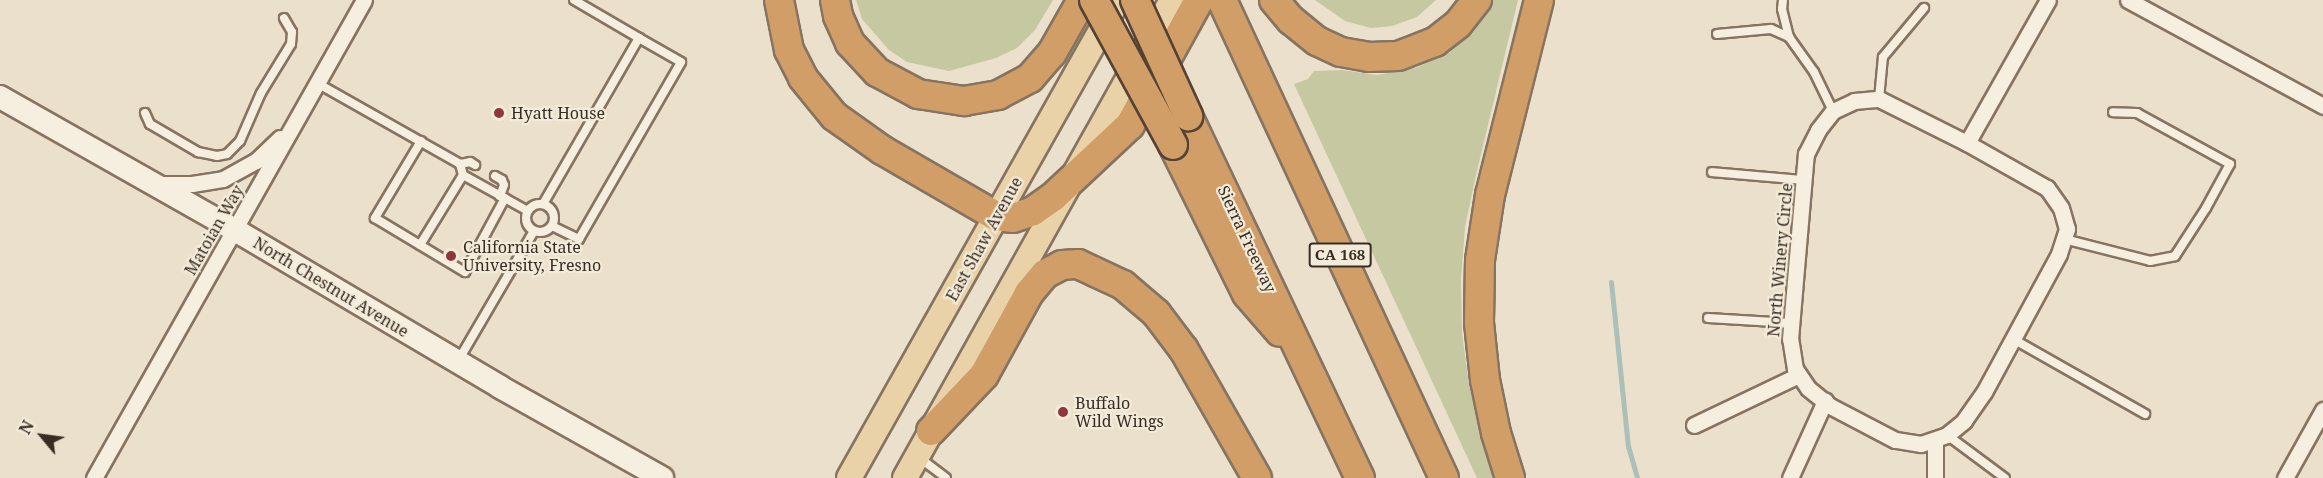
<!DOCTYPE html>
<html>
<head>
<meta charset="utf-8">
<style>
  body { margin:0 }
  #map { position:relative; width:2323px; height:478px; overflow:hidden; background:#ebe0cb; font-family:"Noto Serif",serif }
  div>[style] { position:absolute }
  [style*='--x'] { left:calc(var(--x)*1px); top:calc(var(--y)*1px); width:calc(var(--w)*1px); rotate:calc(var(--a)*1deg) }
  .green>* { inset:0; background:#c5c8a0 }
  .stream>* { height:5px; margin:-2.5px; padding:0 2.5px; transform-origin:2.5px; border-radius:2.5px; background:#abc0b9 }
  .roads { filter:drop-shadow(2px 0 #867361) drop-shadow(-2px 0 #867361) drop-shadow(0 2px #867361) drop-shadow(0 -2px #867361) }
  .lane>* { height:8px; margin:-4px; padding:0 4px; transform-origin:4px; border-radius:4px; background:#f6eede }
  .lane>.ring { margin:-4px; padding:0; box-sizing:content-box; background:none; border:8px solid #f6eede; border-radius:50% }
  .street>* { height:15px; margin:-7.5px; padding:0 7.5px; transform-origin:7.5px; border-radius:7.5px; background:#f6eede }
  .secondary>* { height:22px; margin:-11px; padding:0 11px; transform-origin:11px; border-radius:11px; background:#f6eede }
  .primary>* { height:24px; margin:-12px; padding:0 12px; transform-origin:12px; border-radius:12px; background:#e9d2a8 }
  .highway>* { height:28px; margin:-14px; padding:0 14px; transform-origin:14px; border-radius:14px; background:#d09e66 }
  .bridges { filter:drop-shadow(2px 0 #554234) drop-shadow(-2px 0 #554234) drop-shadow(0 2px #554234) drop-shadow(0 -2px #554234) }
  .highway-bridge>* { height:28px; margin:-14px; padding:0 14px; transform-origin:14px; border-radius:14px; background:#d09e66 }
  .dots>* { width:16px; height:16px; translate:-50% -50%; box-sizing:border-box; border:3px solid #f3ebda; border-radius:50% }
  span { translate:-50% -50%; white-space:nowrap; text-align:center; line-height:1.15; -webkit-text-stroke:4.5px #f3ebda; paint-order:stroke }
  .shield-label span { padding:2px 4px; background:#f3ebda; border:2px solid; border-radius:4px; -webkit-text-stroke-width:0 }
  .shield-label { font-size:15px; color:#392c23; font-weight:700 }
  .poi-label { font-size:16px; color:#392c23 }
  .left { translate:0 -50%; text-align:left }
  .street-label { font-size:16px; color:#392c23 }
  .north { position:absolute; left:12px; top:406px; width:60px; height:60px; -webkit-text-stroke:4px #f3ebda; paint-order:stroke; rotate:299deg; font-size:16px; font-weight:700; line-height:24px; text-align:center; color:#392c23 }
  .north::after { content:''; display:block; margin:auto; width:21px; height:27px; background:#392c23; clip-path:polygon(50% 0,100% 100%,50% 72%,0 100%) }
</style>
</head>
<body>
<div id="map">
  <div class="green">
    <i style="clip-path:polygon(856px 0,1053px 0,1035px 30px,1017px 48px,996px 58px,949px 71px,907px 62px,889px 50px,862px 19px)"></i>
    <i style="clip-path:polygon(1315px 0,1436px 0,1417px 17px,1392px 26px,1371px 28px,1345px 21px)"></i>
    <i style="clip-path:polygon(1491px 0,1518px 0,1476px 175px,1465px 227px,1461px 279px,1462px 333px,1469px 385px,1494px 478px,1477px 478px,1294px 84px,1308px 79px,1314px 71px,1342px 70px,1377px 75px,1416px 68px,1449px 53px,1473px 32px)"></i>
  </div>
  <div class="stream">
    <i style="--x:1611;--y:282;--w:165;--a:84.1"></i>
    <i style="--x:1628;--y:446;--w:33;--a:74"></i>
  </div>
  <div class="roads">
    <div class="lane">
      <i style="--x:1783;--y:0;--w:9;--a:96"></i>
      <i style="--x:1782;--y:9;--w:29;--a:76"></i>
      <i style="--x:1789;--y:37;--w:43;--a:54.5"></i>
      <i style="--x:1814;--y:72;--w:43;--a:64"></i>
      <i style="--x:1717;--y:34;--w:54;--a:-5.3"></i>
      <i style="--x:1771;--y:29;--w:20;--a:24"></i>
      <i style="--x:317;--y:83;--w:164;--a:29.5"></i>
      <i style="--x:460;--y:164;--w:11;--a:75"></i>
      <i style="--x:463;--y:175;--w:74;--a:29"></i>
      <i style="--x:1879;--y:99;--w:42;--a:-84.6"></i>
      <i style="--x:1883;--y:57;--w:64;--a:-50.1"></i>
      <i style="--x:145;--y:113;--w:12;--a:66"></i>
      <i style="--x:150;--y:124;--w:56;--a:30.3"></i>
      <i style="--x:198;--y:152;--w:19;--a:12"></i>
      <i style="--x:217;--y:156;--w:10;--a:-11"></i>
      <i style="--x:227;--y:154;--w:18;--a:-45"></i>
      <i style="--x:240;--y:141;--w:52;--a:-66.4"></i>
      <i style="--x:261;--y:93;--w:57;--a:-58.5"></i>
      <i style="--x:291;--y:44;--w:12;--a:-85"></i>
      <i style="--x:292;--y:32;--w:16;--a:-120"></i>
      <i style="--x:421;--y:141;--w:90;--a:120.9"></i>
      <i style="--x:375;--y:218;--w:105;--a:31"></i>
      <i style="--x:465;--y:272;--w:84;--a:-61.6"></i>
      <i style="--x:460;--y:164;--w:10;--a:-11"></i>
      <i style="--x:470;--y:162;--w:6;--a:31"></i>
      <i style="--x:1712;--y:172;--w:92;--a:5"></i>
      <i style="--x:495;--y:176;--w:8;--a:30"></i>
      <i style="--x:502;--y:180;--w:5;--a:68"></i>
      <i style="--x:504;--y:185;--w:12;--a:110"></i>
      <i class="ring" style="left:526px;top:204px;width:20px;height:20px"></i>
      <i style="--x:543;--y:204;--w:192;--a:-60"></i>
      <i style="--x:639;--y:38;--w:75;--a:-149.7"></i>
      <i style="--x:552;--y:226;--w:30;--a:26"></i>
      <i style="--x:579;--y:239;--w:204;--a:-60"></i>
      <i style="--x:681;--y:62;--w:48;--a:-150.3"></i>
      <i style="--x:2064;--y:239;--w:89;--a:14.3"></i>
      <i style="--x:2150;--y:261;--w:25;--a:-11"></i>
      <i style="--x:2175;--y:256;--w:57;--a:-57.1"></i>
      <i style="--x:2206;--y:208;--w:50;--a:-61.4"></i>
      <i style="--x:2230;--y:164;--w:106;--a:-151.3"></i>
      <i style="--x:2137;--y:113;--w:24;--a:-178"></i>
      <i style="--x:420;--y:245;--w:82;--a:-58.4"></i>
      <i style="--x:1708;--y:318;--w:83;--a:3.4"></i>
      <i style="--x:2013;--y:339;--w:152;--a:29.6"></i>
      <i style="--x:458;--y:361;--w:151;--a:-59.7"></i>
      <i style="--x:1947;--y:435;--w:72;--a:36.6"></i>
      <i style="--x:921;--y:459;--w:31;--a:37"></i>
    </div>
    <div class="street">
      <i style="--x:2128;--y:0;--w:222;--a:28.5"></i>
      <i style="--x:1879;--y:99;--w:98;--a:26.6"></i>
      <i style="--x:1967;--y:143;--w:92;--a:29.4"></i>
      <i style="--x:2047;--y:188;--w:24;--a:55"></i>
      <i style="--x:2061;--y:208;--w:22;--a:74"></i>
      <i style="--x:2067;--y:229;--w:26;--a:108"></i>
      <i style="--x:2059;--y:254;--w:157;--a:118.5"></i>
      <i style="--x:1984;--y:392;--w:35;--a:125"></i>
      <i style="--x:1964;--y:421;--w:22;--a:141"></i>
      <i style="--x:1947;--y:435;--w:28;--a:161"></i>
      <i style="--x:1921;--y:444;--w:26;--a:-171"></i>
      <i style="--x:1895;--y:440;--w:73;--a:-152.4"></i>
      <i style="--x:1830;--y:406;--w:28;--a:-141"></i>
      <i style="--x:1808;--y:388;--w:23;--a:-124"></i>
      <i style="--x:1795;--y:369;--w:30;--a:-99"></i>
      <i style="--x:1790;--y:339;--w:186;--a:-85.1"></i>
      <i style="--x:1806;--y:154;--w:27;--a:-63"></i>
      <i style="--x:1818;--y:130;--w:24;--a:-52"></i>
      <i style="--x:1833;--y:111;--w:23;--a:-25"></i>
      <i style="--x:1854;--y:101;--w:25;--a:-5"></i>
      <i style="--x:1967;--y:143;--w:164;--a:-60.5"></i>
      <i style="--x:156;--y:184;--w:36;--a:0"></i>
      <i style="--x:192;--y:184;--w:31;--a:-9"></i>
      <i style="--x:223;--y:179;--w:38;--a:-29"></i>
      <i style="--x:256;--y:161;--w:33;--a:-44"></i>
      <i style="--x:1694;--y:425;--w:116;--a:-25.5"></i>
      <i style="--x:1935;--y:440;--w:38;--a:90"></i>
      <i style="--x:94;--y:478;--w:549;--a:-60.54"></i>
      <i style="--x:1790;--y:478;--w:85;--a:-65.6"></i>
      <i style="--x:2285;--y:478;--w:78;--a:-60.8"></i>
    </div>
    <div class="secondary">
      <i style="--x:0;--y:97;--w:270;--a:29.5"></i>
      <i style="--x:235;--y:230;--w:308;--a:30.6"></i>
      <i style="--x:500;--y:387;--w:186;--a:29.3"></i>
    </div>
    <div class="primary">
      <i style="--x:849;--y:478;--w:548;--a:-60.63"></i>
      <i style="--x:905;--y:478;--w:548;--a:-60.81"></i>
    </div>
    <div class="highway">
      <i style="--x:779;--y:0;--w:51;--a:78.7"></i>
      <i style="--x:789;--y:50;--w:31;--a:63"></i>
      <i style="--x:803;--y:78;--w:49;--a:50.8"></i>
      <i style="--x:834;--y:116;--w:59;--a:35.3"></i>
      <i style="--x:882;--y:150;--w:132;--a:30.1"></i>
      <i style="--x:996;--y:216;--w:17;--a:7"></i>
      <i style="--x:1013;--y:218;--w:21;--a:-19"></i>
      <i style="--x:1033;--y:211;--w:24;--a:-35"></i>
      <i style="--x:1053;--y:197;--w:105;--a:-43.1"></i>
      <i style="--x:1130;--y:125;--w:143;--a:-61.1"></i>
      <i style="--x:835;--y:0;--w:16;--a:79"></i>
      <i style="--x:838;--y:16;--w:30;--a:66"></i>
      <i style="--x:850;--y:43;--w:40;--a:47"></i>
      <i style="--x:877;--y:72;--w:47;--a:28.2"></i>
      <i style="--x:918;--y:94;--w:47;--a:8.7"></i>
      <i style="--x:964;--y:101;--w:35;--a:-10"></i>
      <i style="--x:998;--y:95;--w:36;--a:-28"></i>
      <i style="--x:1030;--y:78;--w:33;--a:-49"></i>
      <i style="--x:1052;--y:53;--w:61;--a:-60.5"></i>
      <i style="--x:1222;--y:0;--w:527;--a:65.09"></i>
      <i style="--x:1274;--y:0;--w:26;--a:50"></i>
      <i style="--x:1291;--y:20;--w:33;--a:39"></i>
      <i style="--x:1317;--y:41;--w:26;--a:25"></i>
      <i style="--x:1341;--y:52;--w:28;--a:10"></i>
      <i style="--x:1369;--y:57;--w:29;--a:-2"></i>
      <i style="--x:1398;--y:56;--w:40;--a:-21"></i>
      <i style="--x:1435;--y:42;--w:29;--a:-38"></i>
      <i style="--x:1458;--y:24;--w:31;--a:-52"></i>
      <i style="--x:1188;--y:116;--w:401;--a:64.6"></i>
      <i style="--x:1173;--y:145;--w:166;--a:63.6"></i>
      <i style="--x:1247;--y:294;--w:50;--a:49"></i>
      <i style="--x:931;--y:431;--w:77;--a:-46.6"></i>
      <i style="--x:984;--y:375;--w:94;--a:-61.2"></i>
      <i style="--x:1029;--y:293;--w:25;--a:-50"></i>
      <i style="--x:1045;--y:274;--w:19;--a:-28"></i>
      <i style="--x:1062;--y:265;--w:16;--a:-4"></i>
      <i style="--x:1078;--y:264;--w:50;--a:25"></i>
      <i style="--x:1123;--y:285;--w:43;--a:40.3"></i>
      <i style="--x:1156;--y:313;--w:46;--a:52.9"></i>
      <i style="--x:1184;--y:350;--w:147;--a:60.3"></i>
      <i style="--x:1510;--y:478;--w:47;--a:-107.3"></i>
      <i style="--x:1496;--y:433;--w:54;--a:-101.7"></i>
      <i style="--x:1485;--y:380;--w:57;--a:-96"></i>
      <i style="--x:1479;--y:323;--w:63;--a:-89.1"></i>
      <i style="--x:1480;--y:260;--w:66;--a:-81.3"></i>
      <i style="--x:1490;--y:195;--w:201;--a:-75.9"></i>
    </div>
  </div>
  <div class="bridges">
    <div class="highway-bridge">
      <i style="--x:1094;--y:0;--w:165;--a:61.4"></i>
      <i style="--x:1135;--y:0;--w:128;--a:65.4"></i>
    </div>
  </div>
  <div class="dots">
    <i style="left:499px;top:113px;background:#8f373b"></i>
    <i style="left:451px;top:256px;background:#8f373b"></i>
    <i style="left:1063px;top:412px;background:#8f373b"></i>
  </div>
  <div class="shield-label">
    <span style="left:1340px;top:255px">CA 168</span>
  </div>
  <div class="poi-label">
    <span class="left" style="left:511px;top:113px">Hyatt House</span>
    <span class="left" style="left:463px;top:256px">California State<br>University, Fresno</span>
    <span class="left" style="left:1075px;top:412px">Buffalo<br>Wild Wings</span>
  </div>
  <div class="street-label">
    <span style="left:214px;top:230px;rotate:-60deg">Matoian Way</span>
    <span style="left:984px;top:239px;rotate:-61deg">East Shaw Avenue</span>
    <span style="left:1247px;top:239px;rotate:65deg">Sierra Freeway</span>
    <span style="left:1780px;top:260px;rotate:-85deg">North Winery Circle</span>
    <span style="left:331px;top:287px;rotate:31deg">North Chestnut Avenue</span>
  </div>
  <div class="north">N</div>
</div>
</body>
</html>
